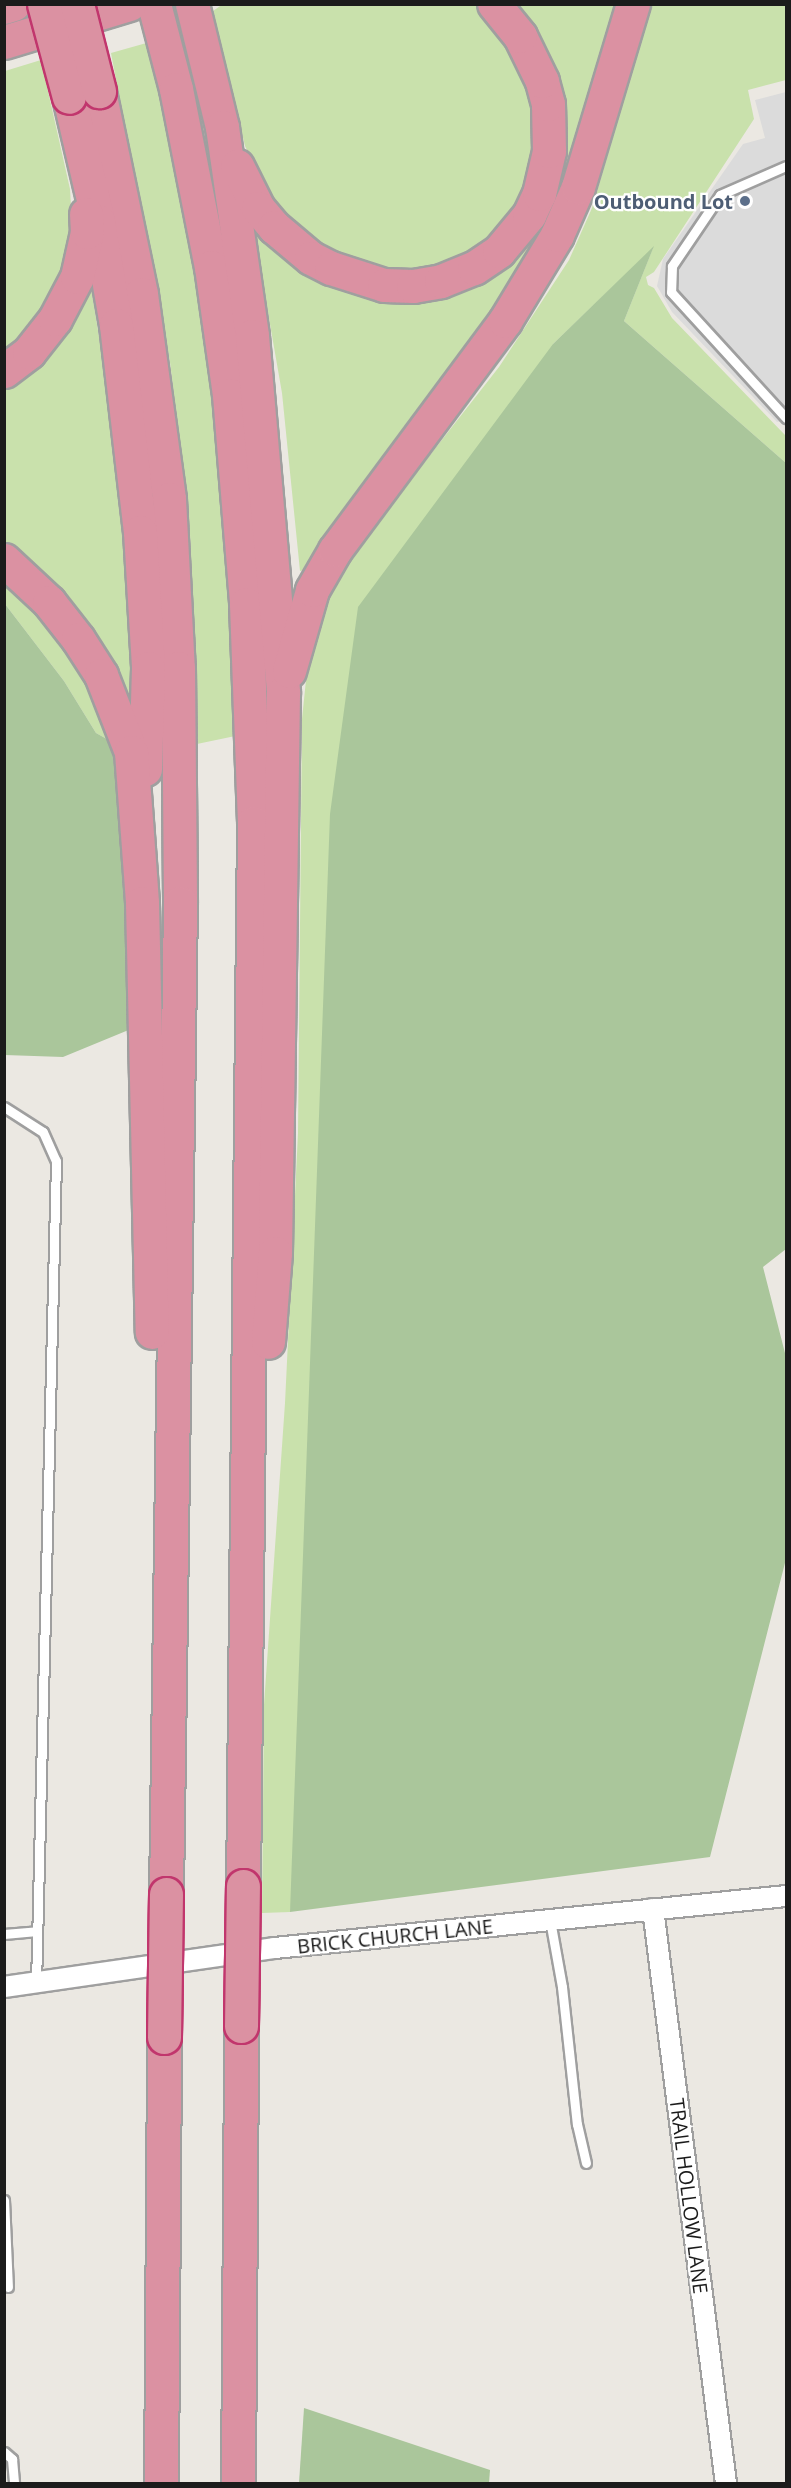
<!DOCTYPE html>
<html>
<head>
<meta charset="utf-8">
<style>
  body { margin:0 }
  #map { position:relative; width:791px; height:2488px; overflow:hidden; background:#ebe8e2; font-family:"Open Sans",sans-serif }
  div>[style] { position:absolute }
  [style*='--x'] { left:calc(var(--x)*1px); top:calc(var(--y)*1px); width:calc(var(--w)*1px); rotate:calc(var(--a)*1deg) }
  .grass>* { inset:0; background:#c9e1ac }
  .forest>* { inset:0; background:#aac69b }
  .parking>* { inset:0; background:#dbdbdb }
  .roads { filter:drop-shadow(2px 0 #9f9f9f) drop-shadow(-2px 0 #9f9f9f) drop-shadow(0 2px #9f9f9f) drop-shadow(0 -2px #9f9f9f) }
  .lane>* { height:9px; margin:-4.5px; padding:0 4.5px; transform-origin:4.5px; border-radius:4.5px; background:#fff }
  .street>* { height:20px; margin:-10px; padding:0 10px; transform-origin:10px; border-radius:10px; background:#fff }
  .highway>* { height:33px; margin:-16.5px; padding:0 16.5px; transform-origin:16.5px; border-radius:16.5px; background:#db91a2 }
  .bridges { filter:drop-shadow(2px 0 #c1366d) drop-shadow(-2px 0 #c1366d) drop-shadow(0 2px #c1366d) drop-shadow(0 -2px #c1366d) }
  .highway-bridge>* { height:33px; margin:-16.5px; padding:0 16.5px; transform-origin:16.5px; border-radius:16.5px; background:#db91a2 }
  .dots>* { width:16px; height:16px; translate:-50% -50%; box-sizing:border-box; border:3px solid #fff; border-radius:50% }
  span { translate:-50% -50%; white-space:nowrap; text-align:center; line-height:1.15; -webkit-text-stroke:4.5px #fff; paint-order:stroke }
  .service-label { font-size:20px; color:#4e5e75; font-weight:700 }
  .right { translate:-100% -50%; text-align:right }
  .street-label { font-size:20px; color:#1b1b1b }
  .frame { position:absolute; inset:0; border:6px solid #1b1b1b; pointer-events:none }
</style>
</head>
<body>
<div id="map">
  <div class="grass">
    <i style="clip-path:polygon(223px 4px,478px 5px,514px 52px,529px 89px,534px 123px,531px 168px,515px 207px,487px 240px,452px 262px,400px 272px,355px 265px,313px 241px,270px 198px,245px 146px,213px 11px)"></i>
    <i style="clip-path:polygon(508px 5px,622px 5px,543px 239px,308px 569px,300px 571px,282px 393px,252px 221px,438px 292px,556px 175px)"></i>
    <i style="clip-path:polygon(652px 5px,786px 5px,786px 80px,748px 90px,754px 119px,654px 272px,646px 277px,648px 285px,654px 288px,672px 318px,786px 436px,786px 463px,624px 321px,653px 248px,553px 344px,290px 1912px,262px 1913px,264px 1705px,285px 1403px,298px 1133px,302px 719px,309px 651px,329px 597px,365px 538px,499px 367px,569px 260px,592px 208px)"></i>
    <i style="clip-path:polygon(150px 42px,191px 224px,216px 395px,240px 735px,197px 744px,190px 534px,170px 362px,111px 53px)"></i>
    <i style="clip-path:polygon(41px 60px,70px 189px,73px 240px,61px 282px,36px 321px,5px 352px,5px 71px)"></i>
    <i style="clip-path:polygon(91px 287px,113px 423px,124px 534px,136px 729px,5px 549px,4px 387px,85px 288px)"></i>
    <i style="clip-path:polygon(4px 580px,65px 642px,96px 693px,114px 743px,96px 733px,64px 681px,5px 604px)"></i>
  </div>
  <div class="forest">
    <i style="clip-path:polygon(654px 246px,624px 321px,786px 463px,786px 1249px,763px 1267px,786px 1357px,786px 1559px,710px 1857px,290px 1912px,330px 814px,358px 607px,553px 344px)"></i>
    <i style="clip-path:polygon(5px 604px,64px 681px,96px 733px,114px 743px,122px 811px,131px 1029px,63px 1057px,5px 1055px)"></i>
    <i style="clip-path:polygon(304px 2408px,490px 2470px,489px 2483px,299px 2483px)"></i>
  </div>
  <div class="parking">
    <i style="clip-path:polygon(786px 92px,786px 420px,777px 422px,672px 312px,657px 286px,663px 259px,743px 144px,765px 138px,755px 100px)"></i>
  </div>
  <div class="roads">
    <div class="lane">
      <i style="--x:786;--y:166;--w:72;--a:156.3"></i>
      <i style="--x:720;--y:195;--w:86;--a:124.1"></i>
      <i style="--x:672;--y:266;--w:26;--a:92"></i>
      <i style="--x:671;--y:292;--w:171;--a:47.6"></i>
      <i style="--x:4;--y:1107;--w:46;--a:32.7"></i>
      <i style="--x:43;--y:1132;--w:32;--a:66"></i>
      <i style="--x:56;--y:1161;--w:822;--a:91.39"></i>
      <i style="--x:550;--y:1920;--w:68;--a:79.8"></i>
      <i style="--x:562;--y:1987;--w:138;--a:83.8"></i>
      <i style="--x:577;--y:2124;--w:40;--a:77"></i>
      <i style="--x:4;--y:1934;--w:33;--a:-5"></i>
      <i style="--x:4;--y:2200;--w:87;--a:87.4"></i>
      <i style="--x:4;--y:2452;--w:11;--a:41"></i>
      <i style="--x:12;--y:2459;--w:25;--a:85"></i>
    </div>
    <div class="street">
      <i style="--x:653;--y:1909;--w:580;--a:82.76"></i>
      <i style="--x:4;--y:1987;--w:274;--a:-8.2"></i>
      <i style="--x:275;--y:1948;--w:514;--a:-5.81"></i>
    </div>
    <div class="highway">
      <i style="--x:154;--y:4;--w:88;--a:75.5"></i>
      <i style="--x:176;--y:89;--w:181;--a:78.9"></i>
      <i style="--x:211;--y:267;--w:129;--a:82"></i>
      <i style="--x:229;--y:395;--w:210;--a:85.3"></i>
      <i style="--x:246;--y:604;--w:219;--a:87.9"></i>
      <i style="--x:254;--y:823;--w:1063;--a:90.59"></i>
      <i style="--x:192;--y:4;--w:127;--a:76.3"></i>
      <i style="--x:222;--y:127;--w:211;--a:81.8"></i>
      <i style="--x:252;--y:336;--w:358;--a:85"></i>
      <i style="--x:283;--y:693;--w:560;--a:90.82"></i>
      <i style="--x:275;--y:1253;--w:89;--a:94.5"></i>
      <i style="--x:4;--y:7;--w:10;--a:-17"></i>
      <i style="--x:4;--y:42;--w:131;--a:-16.9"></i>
      <i style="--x:99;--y:91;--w:207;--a:78.3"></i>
      <i style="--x:141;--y:294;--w:207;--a:82.2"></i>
      <i style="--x:169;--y:499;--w:169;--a:87"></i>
      <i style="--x:178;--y:668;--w:235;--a:89.5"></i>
      <i style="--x:180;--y:903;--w:991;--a:90.81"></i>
      <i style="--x:69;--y:97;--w:127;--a:76.8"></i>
      <i style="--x:98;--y:221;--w:106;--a:80.2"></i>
      <i style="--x:116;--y:325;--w:208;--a:83.4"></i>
      <i style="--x:140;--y:532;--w:136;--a:86.6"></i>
      <i style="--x:148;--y:668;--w:101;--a:91.7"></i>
      <i style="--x:237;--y:166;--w:47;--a:63.4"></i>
      <i style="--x:258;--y:208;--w:25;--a:50"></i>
      <i style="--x:274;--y:227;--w:48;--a:40"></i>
      <i style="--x:311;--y:258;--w:22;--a:27"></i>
      <i style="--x:331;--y:268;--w:56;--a:17.8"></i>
      <i style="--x:384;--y:285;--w:29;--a:2"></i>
      <i style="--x:413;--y:286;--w:28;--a:-10"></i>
      <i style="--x:441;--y:281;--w:35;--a:-22"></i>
      <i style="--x:474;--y:268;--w:30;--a:-34"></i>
      <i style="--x:499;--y:251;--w:47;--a:-50.2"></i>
      <i style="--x:529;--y:215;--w:23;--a:-65"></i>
      <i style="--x:539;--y:194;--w:44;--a:-76.9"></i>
      <i style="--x:549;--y:151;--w:47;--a:-91.2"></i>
      <i style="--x:548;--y:104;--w:24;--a:-105"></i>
      <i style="--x:542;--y:81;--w:50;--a:-116.1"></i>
      <i style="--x:520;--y:36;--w:41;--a:-129.1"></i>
      <i style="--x:4;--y:371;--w:31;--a:-37"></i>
      <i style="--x:29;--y:352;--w:42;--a:-51.8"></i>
      <i style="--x:55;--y:319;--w:47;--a:-62.4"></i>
      <i style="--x:77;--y:277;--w:46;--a:-77.5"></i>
      <i style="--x:87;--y:232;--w:18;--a:-93"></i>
      <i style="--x:4;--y:560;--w:62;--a:43"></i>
      <i style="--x:49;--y:602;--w:47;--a:51.9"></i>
      <i style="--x:78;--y:639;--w:43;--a:57.4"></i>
      <i style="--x:101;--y:675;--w:83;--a:68.7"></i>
      <i style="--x:131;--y:752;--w:151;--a:85.8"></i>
      <i style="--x:142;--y:903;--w:429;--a:88.7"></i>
      <i style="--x:289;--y:671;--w:84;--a:-74.1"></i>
      <i style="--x:312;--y:590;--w:46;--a:-60.1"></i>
      <i style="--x:335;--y:550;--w:285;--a:-53.4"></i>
      <i style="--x:505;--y:321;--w:100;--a:-58.8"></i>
      <i style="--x:557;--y:235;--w:52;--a:-66.4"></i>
      <i style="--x:578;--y:187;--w:191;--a:-73.3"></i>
      <i style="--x:161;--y:2484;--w:447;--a:-89.6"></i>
      <i style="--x:238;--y:2484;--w:458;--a:-89.6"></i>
    </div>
  </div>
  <div class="bridges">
    <div class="highway-bridge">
      <i style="--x:44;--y:4;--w:96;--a:75"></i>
      <i style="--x:77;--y:4;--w:90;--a:75.8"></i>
      <i style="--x:241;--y:2026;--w:140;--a:-89.2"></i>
      <i style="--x:164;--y:2037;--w:143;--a:-89.2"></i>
    </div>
  </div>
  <div class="dots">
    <i style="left:745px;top:201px;background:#5c6f8a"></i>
  </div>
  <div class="service-label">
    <span class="right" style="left:733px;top:201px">Outbound Lot</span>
  </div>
  <div class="street-label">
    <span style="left:395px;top:1936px;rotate:-6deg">BRICK CHURCH LANE</span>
    <span style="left:689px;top:2196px;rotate:83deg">TRAIL HOLLOW LANE</span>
  </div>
  <div class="frame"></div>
</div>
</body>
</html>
